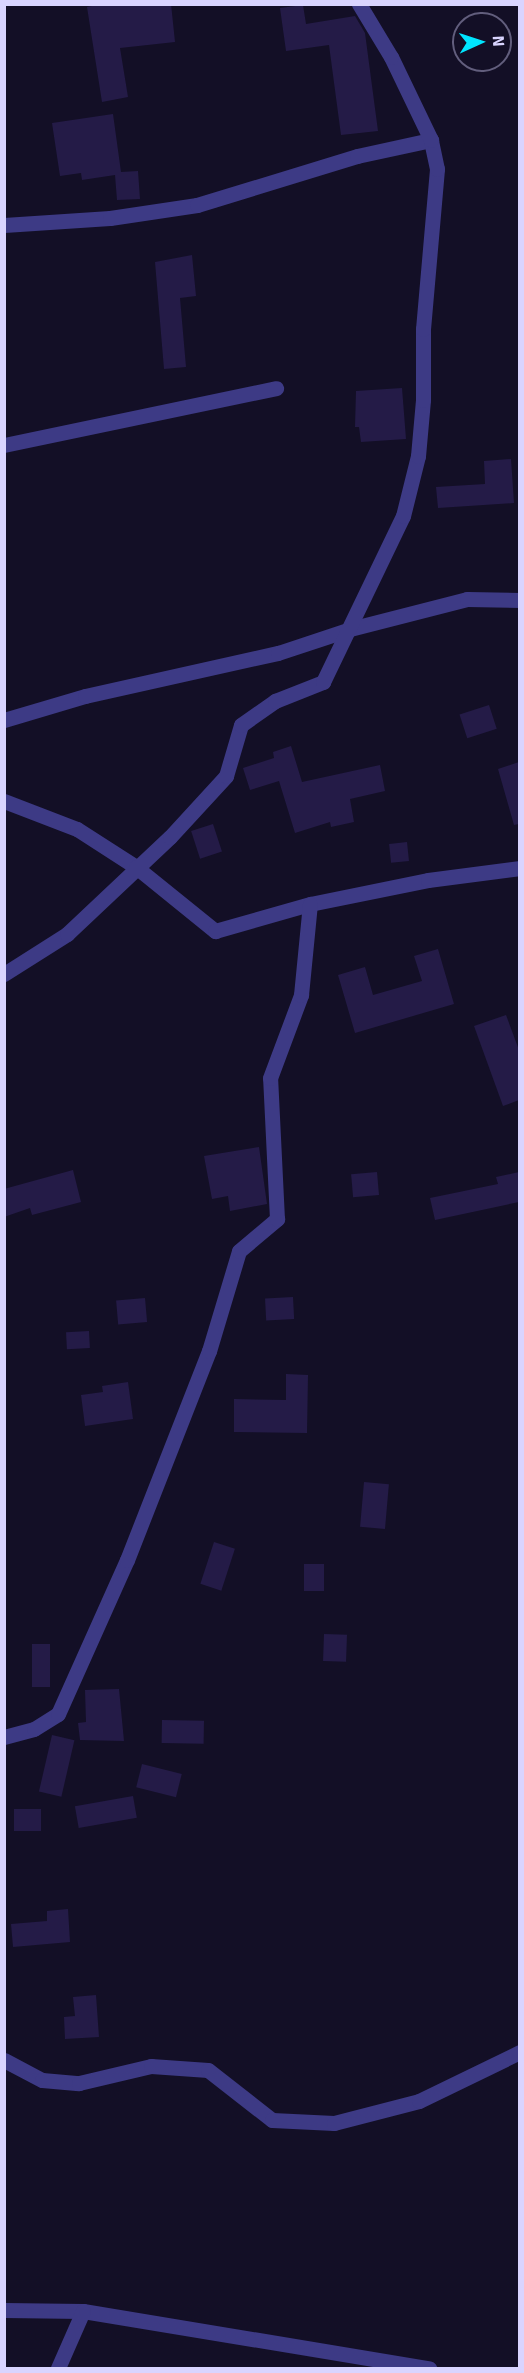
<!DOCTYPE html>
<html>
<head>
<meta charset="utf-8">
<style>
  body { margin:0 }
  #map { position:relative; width:524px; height:2373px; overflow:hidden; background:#130f26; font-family:Signika,sans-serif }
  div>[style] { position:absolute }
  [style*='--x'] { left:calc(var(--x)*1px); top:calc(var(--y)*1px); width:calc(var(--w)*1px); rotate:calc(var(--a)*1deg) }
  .building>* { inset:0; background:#241b47; transform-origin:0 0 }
  .street>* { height:15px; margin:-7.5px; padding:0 7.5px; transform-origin:7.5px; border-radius:7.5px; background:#3d3a85 }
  span { translate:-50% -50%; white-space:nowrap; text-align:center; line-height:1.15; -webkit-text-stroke:6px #130f26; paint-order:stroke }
  .frame { position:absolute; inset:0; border:6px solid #d9d4ff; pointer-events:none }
  .north { position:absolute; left:452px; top:12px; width:60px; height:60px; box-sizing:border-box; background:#130f26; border:2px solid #625e7d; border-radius:50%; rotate:87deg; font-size:16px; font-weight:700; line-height:24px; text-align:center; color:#d9d4ff }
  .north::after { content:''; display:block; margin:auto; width:21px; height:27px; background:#00e5ff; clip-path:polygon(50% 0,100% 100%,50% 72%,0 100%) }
</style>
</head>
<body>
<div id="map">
  <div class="building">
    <i style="clip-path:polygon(101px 4px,171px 4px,175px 42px,120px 48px,128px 97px,102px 102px,87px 7px)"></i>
    <i style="clip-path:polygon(303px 5px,306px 24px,355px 16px,365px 33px,378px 131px,341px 135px,329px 45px,286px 51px,280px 8px)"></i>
    <i style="clip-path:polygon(113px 114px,121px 172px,138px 171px,140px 199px,117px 200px,115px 175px,82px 180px,81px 173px,60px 176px,52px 123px)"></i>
    <i style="clip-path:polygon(192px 255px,196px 296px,180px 298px,186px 367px,164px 369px,155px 262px)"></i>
    <i style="clip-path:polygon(402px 388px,406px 439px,361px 442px,359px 427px,355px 427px,356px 391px)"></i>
    <i style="clip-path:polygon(511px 459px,514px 503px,438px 508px,436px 487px,485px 484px,484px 461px)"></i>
    <i style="left:489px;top:705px;width:25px;height:31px;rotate:72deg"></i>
    <i style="clip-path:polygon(291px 746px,302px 782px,380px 765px,385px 791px,350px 799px,354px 822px,331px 827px,330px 822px,295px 833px,279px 781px,250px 790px,243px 768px,274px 758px,273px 752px)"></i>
    <i style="clip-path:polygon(519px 762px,519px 824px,514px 825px,498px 769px)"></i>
    <i style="left:213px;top:824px;width:29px;height:23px;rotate:72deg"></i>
    <i style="left:407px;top:842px;width:19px;height:18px;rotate:84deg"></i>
    <i style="clip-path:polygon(438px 949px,454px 1004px,355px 1033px,338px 975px,365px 967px,373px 995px,422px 981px,414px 956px)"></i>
    <i style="clip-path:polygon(506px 1015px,519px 1050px,519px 1100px,503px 1106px,474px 1026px)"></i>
    <i style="clip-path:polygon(259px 1147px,267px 1204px,230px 1211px,228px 1196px,212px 1199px,204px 1156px)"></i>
    <i style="clip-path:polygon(73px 1170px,81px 1202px,32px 1215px,30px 1208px,4px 1217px,4px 1189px)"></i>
    <i style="left:377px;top:1172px;width:23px;height:26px;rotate:85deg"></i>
    <i style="clip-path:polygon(519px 1172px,519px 1202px,435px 1220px,430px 1198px,498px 1184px,496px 1177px)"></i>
    <i style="left:293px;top:1297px;width:22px;height:28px;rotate:87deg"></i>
    <i style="left:145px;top:1298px;width:24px;height:29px;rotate:85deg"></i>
    <i style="left:89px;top:1331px;width:17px;height:23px;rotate:87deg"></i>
    <i style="clip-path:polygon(286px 1374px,308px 1375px,307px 1433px,234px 1432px,234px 1399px,286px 1400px)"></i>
    <i style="clip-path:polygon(128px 1382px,133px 1419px,85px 1426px,81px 1395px,103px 1392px,102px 1386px)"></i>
    <i style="left:364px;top:1482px;width:25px;height:45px;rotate:5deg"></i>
    <i style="left:214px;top:1542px;width:22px;height:44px;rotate:18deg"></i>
    <i style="left:304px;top:1564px;width:20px;height:27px"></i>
    <i style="left:324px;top:1634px;width:23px;height:27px;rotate:2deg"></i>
    <i style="left:32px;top:1644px;width:18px;height:43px"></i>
    <i style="clip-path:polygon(119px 1689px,124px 1741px,80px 1740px,78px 1723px,86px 1722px,85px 1690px)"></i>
    <i style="left:162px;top:1720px;width:42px;height:23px;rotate:1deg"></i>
    <i style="left:52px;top:1735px;width:23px;height:58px;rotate:13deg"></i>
    <i style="left:142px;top:1764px;width:41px;height:24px;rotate:14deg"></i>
    <i style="left:133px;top:1796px;width:22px;height:59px;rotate:80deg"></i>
    <i style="left:41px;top:1809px;width:22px;height:27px;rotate:90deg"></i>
    <i style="clip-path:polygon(68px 1909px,70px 1942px,13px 1947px,11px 1924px,47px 1921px,47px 1911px)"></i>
    <i style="clip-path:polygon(96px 1995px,99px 2037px,65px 2039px,64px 2017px,75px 2016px,73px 1997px)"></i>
  </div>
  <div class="street">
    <i style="--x:4;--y:225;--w:106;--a:-3.8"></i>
    <i style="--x:110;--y:218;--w:88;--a:-8.5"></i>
    <i style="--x:197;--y:205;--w:167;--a:-17"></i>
    <i style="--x:357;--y:156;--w:76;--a:-12.2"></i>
    <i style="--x:4;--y:445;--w:278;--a:-11.8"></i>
    <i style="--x:4;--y:720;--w:84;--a:-16.5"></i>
    <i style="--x:85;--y:696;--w:198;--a:-12.6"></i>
    <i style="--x:278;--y:653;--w:76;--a:-18.4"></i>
    <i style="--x:350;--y:629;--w:121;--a:-14.4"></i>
    <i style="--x:467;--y:599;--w:53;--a:1.1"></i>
    <i style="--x:4;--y:801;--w:78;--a:21"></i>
    <i style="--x:77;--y:829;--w:70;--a:32.8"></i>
    <i style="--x:136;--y:867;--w:102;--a:39"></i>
    <i style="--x:215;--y:931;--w:99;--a:-15.9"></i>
    <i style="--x:310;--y:904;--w:120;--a:-11.5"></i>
    <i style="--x:428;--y:880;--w:93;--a:-7.4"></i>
    <i style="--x:4;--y:974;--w:75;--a:-32.4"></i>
    <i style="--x:67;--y:934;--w:141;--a:-43.3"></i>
    <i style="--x:170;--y:837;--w:83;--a:-47.4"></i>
    <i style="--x:226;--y:776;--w:53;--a:-73.6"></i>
    <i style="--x:241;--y:725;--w:42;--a:-35.2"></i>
    <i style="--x:275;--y:701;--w:52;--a:-21.6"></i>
    <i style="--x:323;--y:682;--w:184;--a:-64.3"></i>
    <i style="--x:403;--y:516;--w:62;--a:-76"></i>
    <i style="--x:418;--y:456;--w:56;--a:-84.9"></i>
    <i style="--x:423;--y:400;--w:71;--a:-90"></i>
    <i style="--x:423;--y:329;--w:161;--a:-85"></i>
    <i style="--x:437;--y:169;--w:30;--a:-102"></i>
    <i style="--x:431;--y:140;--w:92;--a:-115.7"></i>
    <i style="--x:391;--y:57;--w:62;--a:-121.1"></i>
    <i style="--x:4;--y:1737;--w:31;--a:-15"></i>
    <i style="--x:34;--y:1729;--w:28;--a:-32"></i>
    <i style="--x:58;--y:1714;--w:169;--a:-65.9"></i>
    <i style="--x:127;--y:1560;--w:225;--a:-68.6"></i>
    <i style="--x:209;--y:1351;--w:104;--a:-73.3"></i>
    <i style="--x:239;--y:1251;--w:50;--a:-40.1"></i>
    <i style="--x:277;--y:1219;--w:141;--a:-92.8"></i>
    <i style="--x:270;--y:1078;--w:89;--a:-69.5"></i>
    <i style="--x:301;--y:995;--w:91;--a:-84.4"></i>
    <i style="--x:4;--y:2060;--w:43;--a:27.8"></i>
    <i style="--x:42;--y:2080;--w:37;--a:5"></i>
    <i style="--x:79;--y:2083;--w:74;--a:-13.3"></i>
    <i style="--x:151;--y:2066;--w:57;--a:4"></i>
    <i style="--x:208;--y:2070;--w:81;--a:38"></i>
    <i style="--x:272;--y:2120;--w:62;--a:2.8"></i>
    <i style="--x:334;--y:2123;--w:88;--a:-14.5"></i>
    <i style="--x:419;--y:2101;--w:112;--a:-25.9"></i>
    <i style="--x:4;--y:2310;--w:79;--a:0.7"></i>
    <i style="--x:83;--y:2311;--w:351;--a:9.4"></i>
    <i style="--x:58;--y:2368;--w:62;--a:-66.3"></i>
  </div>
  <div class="frame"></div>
  <div class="north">N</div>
</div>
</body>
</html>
